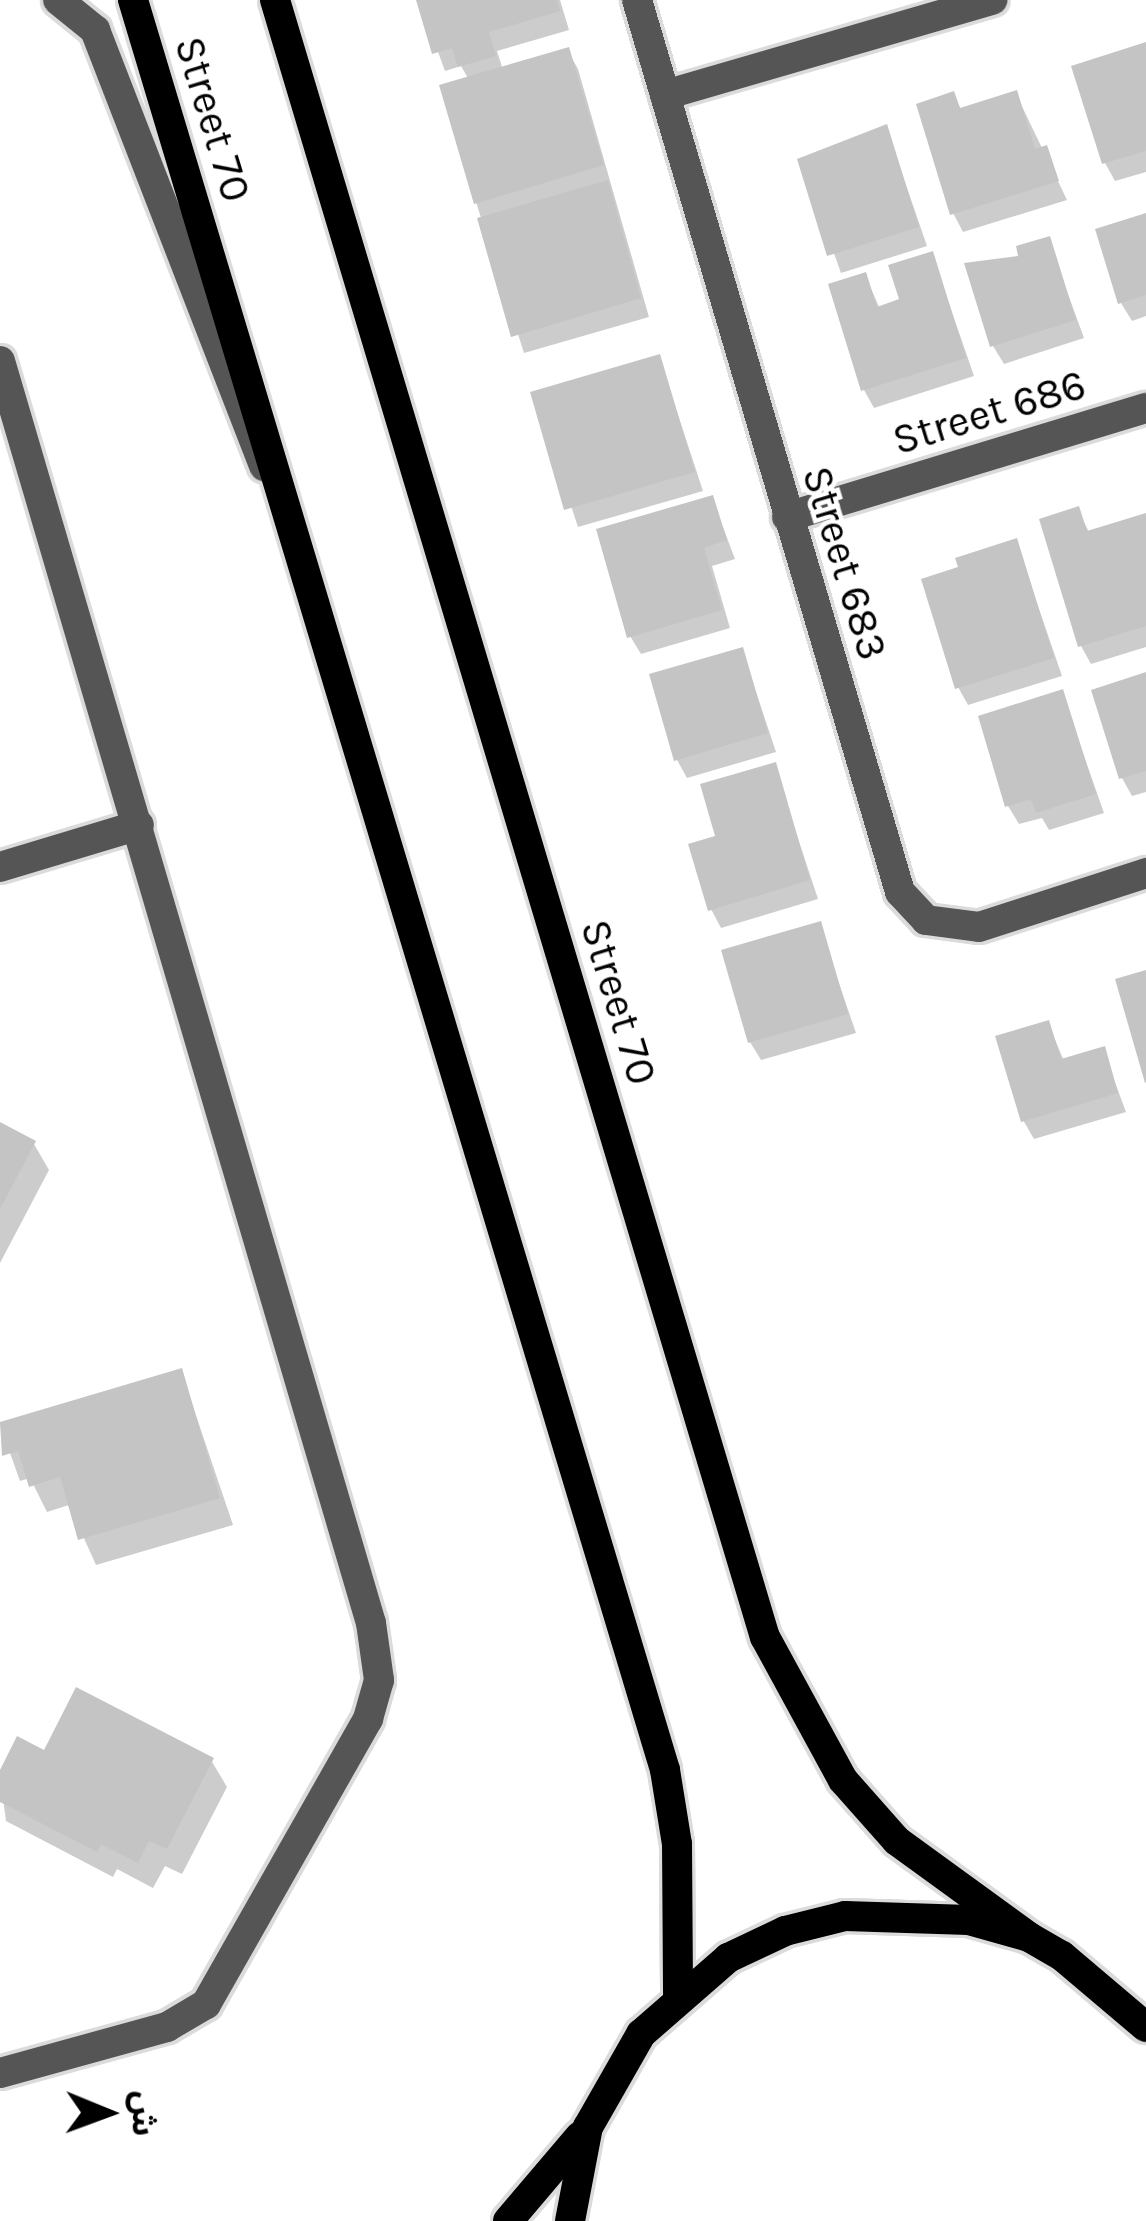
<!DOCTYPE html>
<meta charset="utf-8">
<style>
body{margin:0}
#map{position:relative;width:1146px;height:2221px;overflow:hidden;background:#fff;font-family:Karla,"Noto Sans Arabic",sans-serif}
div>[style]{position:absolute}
.shadow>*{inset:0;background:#0003}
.building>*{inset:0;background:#c4c4c4}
.roads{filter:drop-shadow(3px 0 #dbdbdb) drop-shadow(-3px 0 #dbdbdb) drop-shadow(0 3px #dbdbdb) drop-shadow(0 -3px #dbdbdb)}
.minor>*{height:30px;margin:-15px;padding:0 15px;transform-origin:15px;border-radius:15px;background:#555}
.major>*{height:30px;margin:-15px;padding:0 15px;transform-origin:15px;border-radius:15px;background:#000}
span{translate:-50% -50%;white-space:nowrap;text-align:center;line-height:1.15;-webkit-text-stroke:9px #fff;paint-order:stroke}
.street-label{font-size:42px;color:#000}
.north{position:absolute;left:48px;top:2053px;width:120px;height:120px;-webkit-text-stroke:9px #fff;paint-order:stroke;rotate:91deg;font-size:33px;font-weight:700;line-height:48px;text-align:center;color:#000}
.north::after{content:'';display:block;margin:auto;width:42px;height:54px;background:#000;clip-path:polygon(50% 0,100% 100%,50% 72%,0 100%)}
</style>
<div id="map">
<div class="shadow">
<i style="clip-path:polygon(419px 0,560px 0,569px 30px,497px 51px,503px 70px,568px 51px,578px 69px,649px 317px,524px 353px,476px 202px,469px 80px,461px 66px,445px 71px)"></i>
<i style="clip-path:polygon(1146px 46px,1146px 172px,1115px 181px,1105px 163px)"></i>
<i style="clip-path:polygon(1016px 94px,1067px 200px,963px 232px,953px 213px,953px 95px,962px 111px)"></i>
<i style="clip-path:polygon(886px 127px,927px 246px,841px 273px,801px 161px)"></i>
<i style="clip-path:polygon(1146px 216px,1146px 316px,1132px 321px,1121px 303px)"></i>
<i style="clip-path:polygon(1048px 239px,1084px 338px,1004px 364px,993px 346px)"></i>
<i style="clip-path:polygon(932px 254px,974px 376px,874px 408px,864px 390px,865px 275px,880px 309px,903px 301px)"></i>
<i style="clip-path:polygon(659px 357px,703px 491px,578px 527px,534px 394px)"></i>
<i style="clip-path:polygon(712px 498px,735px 559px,712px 566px,730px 628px,641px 654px,630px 636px)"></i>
<i style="clip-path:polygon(1078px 510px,1090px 534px,1146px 516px,1146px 647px,1091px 664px,1081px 646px)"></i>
<i style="clip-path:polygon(1016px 542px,1062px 676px,968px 705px,958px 687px,962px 569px)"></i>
<i style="clip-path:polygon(742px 650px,776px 752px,687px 778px,677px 760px)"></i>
<i style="clip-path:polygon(1146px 675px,1146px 792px,1132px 796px,1122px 778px)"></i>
<i style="clip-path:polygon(1062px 693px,1104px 813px,1049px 830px,1042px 818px,1019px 824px,1008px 806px)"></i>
<i style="clip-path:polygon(774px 766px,818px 899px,721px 928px,711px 909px,719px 838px)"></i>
<i style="clip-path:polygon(819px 925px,856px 1033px,761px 1060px,750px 1042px)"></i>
<i style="clip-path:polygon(1048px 1023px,1064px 1061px,1103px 1050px,1126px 1112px,1034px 1139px,1023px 1120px)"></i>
<i style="clip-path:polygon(0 1126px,34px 1144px,49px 1170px,0 1263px)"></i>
<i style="clip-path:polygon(181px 1371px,233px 1525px,96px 1565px,69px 1505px,47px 1512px,30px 1478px,20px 1481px,0 1425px)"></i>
<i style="clip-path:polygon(46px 1754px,211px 1760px,227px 1787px,182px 1874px,165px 1866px,153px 1888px,117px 1869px,113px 1877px,6px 1821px,0 1776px)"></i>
</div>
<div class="building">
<i style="clip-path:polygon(416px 0,557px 0,560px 11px,489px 32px,496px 56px,458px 67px,452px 48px,432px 54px)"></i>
<i style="clip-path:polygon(1146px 42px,1146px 151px,1102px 164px,1071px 66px)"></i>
<i style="clip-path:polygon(569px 47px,604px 165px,474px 204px,439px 85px)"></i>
<i style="clip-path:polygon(1017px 90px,1035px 149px,1047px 145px,1059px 181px,950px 215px,916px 104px,954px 91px,960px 108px)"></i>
<i style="clip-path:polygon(887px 124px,919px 227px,827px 256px,797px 159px)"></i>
<i style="clip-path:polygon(608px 180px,641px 298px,511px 337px,477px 218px)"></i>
<i style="clip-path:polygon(1146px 213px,1146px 295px,1118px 304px,1095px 229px)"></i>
<i style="clip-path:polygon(1050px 236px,1076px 320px,990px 347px,964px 263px,1018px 256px,1016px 246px)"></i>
<i style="clip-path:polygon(933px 251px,966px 358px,861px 391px,828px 284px,866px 272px,877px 307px,899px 299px,888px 265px)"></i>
<i style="clip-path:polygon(660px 354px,695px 472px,564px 510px,530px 392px)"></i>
<i style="clip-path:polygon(713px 495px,727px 540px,704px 548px,722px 610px,627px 638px,596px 529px)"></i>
<i style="clip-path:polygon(1079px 506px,1087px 531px,1146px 513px,1146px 626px,1078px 647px,1039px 519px)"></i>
<i style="clip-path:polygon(1017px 538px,1054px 658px,955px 689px,921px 579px,958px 567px,955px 558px)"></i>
<i style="clip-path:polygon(743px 647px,768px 733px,674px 761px,649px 674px)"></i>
<i style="clip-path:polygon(1146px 672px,1146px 771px,1119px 779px,1091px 690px)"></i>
<i style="clip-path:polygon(1063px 689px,1096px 794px,1036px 813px,1031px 799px,1005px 807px,978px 716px)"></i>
<i style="clip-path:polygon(776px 762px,810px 880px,708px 911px,688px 844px,715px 836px,700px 784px)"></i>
<i style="clip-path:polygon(821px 921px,848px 1014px,748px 1043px,721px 950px)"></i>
<i style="clip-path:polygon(1146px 970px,1146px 1082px,1145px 1083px,1115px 979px)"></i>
<i style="clip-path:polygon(1049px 1020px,1061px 1059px,1105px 1046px,1118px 1093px,1021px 1122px,995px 1036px)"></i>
<i style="clip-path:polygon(0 1122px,36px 1141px,0 1209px)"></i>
<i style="clip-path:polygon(182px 1368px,220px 1498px,78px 1540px,60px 1477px,29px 1487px,18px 1451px,2px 1456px,0 1422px)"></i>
<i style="clip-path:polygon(76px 1687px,214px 1758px,167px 1849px,149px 1841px,138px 1863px,101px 1844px,97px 1852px,0 1802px,0 1770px,17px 1736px,44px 1750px)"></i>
</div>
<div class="roads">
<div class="minor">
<i style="left:58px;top:0;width:48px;rotate:39deg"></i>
<i style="left:95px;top:30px;width:468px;rotate:68.8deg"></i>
<i style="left:637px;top:0;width:930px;rotate:73.57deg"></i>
<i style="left:900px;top:892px;width:38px;rotate:47deg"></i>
<i style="left:926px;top:920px;width:53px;rotate:7.5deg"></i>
<i style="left:979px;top:927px;width:176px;rotate:-17.9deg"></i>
<i style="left:665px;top:95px;width:341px;rotate:-16.2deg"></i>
<i style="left:0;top:361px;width:1315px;rotate:73.62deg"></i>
<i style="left:371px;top:1623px;width:58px;rotate:82deg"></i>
<i style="left:379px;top:1680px;width:41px;rotate:105.8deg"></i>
<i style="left:368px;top:1719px;width:328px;rotate:119.6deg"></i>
<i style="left:206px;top:2004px;width:45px;rotate:149.5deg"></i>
<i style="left:167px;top:2027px;width:173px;rotate:164.6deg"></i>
<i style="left:787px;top:517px;width:375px;rotate:-16.9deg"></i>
<i style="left:0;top:867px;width:145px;rotate:-16.8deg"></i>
</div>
<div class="major">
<i style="left:133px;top:0;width:1848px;rotate:73.27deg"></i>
<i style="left:665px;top:1770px;width:75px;rotate:80.8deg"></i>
<i style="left:677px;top:1844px;width:151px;rotate:89.6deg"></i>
<i style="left:275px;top:0;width:1709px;rotate:73.34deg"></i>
<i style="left:765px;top:1637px;width:163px;rotate:61.4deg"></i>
<i style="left:843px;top:1780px;width:81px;rotate:48.5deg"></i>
<i style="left:897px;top:1841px;width:163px;rotate:36deg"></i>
<i style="left:508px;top:2221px;width:111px;rotate:-49.7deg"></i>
<i style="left:570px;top:2221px;width:96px;rotate:-79.2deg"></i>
<i style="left:588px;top:2127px;width:107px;rotate:-60.3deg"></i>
<i style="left:641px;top:2034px;width:116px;rotate:-41.1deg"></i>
<i style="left:728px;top:1958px;width:63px;rotate:-25.3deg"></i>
<i style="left:785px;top:1931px;width:62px;rotate:-14deg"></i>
<i style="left:845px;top:1916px;width:124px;rotate:1.8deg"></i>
<i style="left:969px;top:1920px;width:62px;rotate:15.8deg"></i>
<i style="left:1029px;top:1937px;width:38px;rotate:30deg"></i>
<i style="left:1062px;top:1956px;width:110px;rotate:40.2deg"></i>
</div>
</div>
<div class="street-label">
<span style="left:213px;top:119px;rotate:73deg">Street 70</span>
<span style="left:989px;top:412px;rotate:-17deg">Street 686</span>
<span style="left:845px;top:563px;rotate:73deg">Street 683</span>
<span style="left:619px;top:1002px;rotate:73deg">Street 70</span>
</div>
<div class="north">ش</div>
</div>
